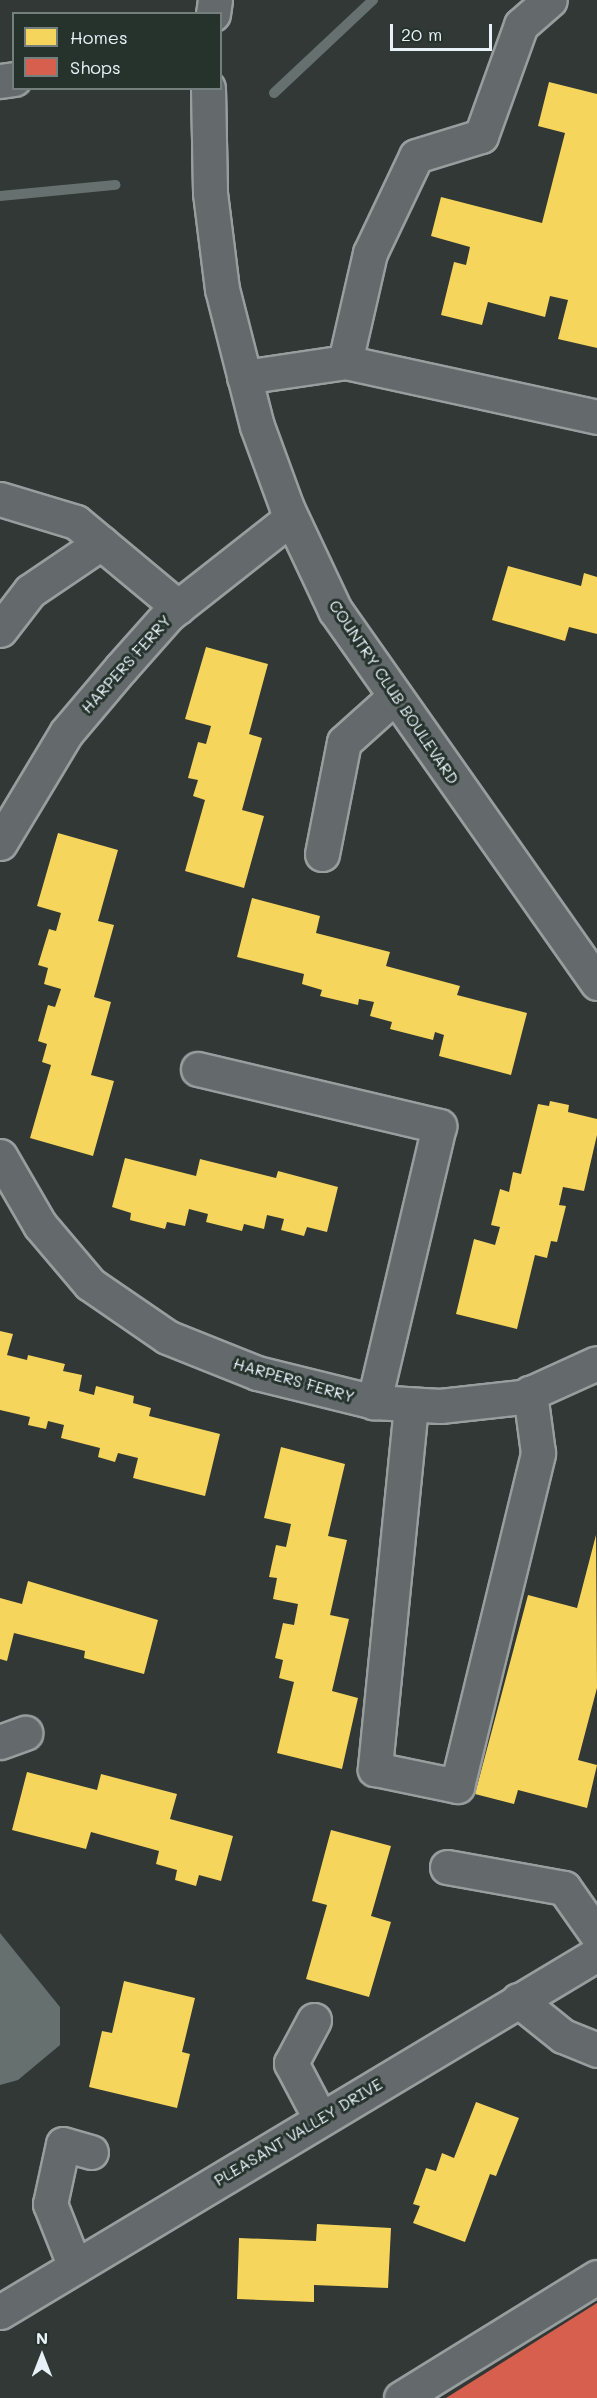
<!DOCTYPE html>
<style>
body{margin:0}
#map{position:relative;width:597px;height:2398px;overflow:hidden;background:#313835;font-family:Mali,sans-serif}
div>[style]{position:absolute}
.water>*{inset:0;background:#66716f}
.homes>*{inset:0;background:#f6d55c}
.shops>*{inset:0;background:#d6604d}
.stream>*{height:10px;margin:-5px;padding:0 5px;transform-origin:5px;border-radius:5px;background:#66716f}
.roads{filter:drop-shadow(2px 0 #989d9e) drop-shadow(-2px 0 #989d9e) drop-shadow(0 2px #989d9e) drop-shadow(0 -2px #989d9e)}
.minor>*{height:33px;margin:-16.5px;padding:0 16.5px;transform-origin:16.5px;border-radius:16.5px;background:#646a6b}
span{translate:-50% -50%;white-space:nowrap;text-align:center;line-height:1.15;-webkit-text-stroke:6px #26332d;paint-order:stroke}
.street-label{font-size:16px;color:#e8f1f8}
.legend{position:absolute;left:12px;top:12px;width:210px;height:78px;box-sizing:border-box;background:#26332d;border:2px solid #747f7e;margin:0;padding:8px 10px;list-style:none;font-size:18px;color:#e8f1f8}
.legend li{display:flex;align-items:center;gap:12px;height:30px}
.legend b{width:30px;border:2px solid #747f7e}
.north{position:absolute;left:12px;top:2326px;width:60px;height:60px;-webkit-text-stroke:4px #26332d;paint-order:stroke;rotate:0deg;font-size:16px;font-weight:700;line-height:24px;text-align:center;color:#e8f1f8}
.north::after{content:'';display:block;margin:auto;width:21px;height:27px;background:#e8f1f8;clip-path:polygon(50% 0,100% 100%,50% 72%,0 100%)}
.scale{position:absolute;left:390px;top:24px;width:102px;height:27px;box-sizing:border-box;border:3px solid #e8f1f8;border-top:0;padding-left:8px;font-size:18px;line-height:21px;white-space:nowrap;color:#e8f1f8;-webkit-text-stroke:4px #26332d;paint-order:stroke}
</style>
<div id="map">
<div class="water">
<i style="clip-path:polygon(0 1933px,60px 2007px,60px 2045px,18px 2080px,0 2085px)"></i>
</div>
<div class="homes">
<i style="clip-path:polygon(549px 82px,597px 94px,597px 348px,558px 339px,568px 300px,550px 296px,545px 317px,488px 302px,482px 325px,441px 315px,454px 262px,466px 265px,470px 247px,431px 236px,441px 197px,542px 223px,565px 133px,538px 126px)"></i>
<i style="clip-path:polygon(508px 566px,581px 586px,584px 573px,597px 577px,597px 634px,569px 627px,565px 641px,492px 620px)"></i>
<i style="clip-path:polygon(206px 647px,268px 664px,249px 734px,262px 738px,242px 810px,264px 816px,244px 888px,185px 871px,205px 800px,193px 796px,198px 780px,188px 778px,198px 742px,206px 744px,211px 726px,185px 719px)"></i>
<i style="clip-path:polygon(58px 833px,118px 850px,98px 921px,114px 925px,94px 997px,111px 1002px,91px 1075px,114px 1081px,93px 1156px,30px 1138px,51px 1065px,42px 1062px,47px 1044px,38px 1041px,48px 1005px,55px 1007px,61px 989px,44px 984px,48px 968px,38px 965px,49px 929px,56px 931px,61px 913px,37px 906px)"></i>
<i style="clip-path:polygon(252px 898px,320px 916px,316px 933px,390px 952px,386px 966px,460px 986px,457px 995px,527px 1013px,511px 1075px,439px 1056px,444px 1035px,435px 1032px,433px 1040px,390px 1029px,392px 1022px,370px 1016px,374px 1002px,359px 999px,358px 1005px,320px 996px,322px 990px,302px 984px,304px 974px,237px 957px)"></i>
<i style="clip-path:polygon(550px 1101px,569px 1105px,568px 1112px,597px 1119px,597px 1135px,584px 1191px,563px 1187px,559px 1205px,566px 1206px,557px 1242px,551px 1241px,547px 1258px,535px 1255px,517px 1329px,456px 1314px,474px 1239px,495px 1245px,500px 1227px,491px 1225px,500px 1189px,509px 1192px,513px 1172px,521px 1174px,538px 1104px,549px 1106px)"></i>
<i style="clip-path:polygon(125px 1158px,196px 1176px,200px 1159px,276px 1178px,278px 1171px,338px 1187px,327px 1232px,307px 1227px,304px 1236px,281px 1230px,284px 1219px,267px 1215px,264px 1229px,244px 1224px,242px 1231px,206px 1222px,208px 1214px,189px 1209px,185px 1226px,167px 1222px,165px 1229px,130px 1220px,131px 1213px,112px 1207px)"></i>
<i style="clip-path:polygon(0 1331px,13px 1334px,7px 1355px,27px 1360px,28px 1355px,65px 1364px,63px 1371px,82px 1375px,79px 1391px,94px 1395px,96px 1386px,134px 1396px,133px 1403px,151px 1408px,149px 1416px,220px 1434px,205px 1496px,133px 1478px,138px 1458px,118px 1453px,115px 1462px,98px 1457px,100px 1448px,61px 1438px,64px 1425px,48px 1421px,46px 1429px,28px 1425px,30px 1417px,0 1410px)"></i>
<i style="clip-path:polygon(281px 1447px,345px 1464px,328px 1536px,347px 1540px,330px 1615px,349px 1619px,332px 1691px,358px 1698px,342px 1769px,277px 1753px,294px 1682px,279px 1678px,283px 1660px,275px 1658px,283px 1623px,294px 1625px,298px 1604px,273px 1599px,277px 1578px,269px 1577px,276px 1545px,286px 1547px,291px 1524px,264px 1518px)"></i>
<i style="clip-path:polygon(596px 1535px,597px 1688px,578px 1760px,597px 1765px,587px 1808px,518px 1790px,514px 1804px,475px 1794px,528px 1595px,577px 1608px)"></i>
<i style="clip-path:polygon(28px 1581px,158px 1620px,144px 1674px,84px 1658px,85px 1651px,14px 1633px,7px 1661px,0 1659px,0 1598px,22px 1604px)"></i>
<i style="clip-path:polygon(27px 1772px,97px 1790px,101px 1774px,177px 1794px,170px 1819px,233px 1836px,221px 1881px,199px 1875px,196px 1886px,175px 1880px,177px 1870px,156px 1864px,159px 1851px,91px 1832px,86px 1849px,12px 1830px)"></i>
<i style="clip-path:polygon(331px 1830px,391px 1846px,371px 1916px,391px 1922px,369px 1997px,306px 1979px,327px 1905px,312px 1901px)"></i>
<i style="clip-path:polygon(124px 1981px,195px 1998px,182px 2052px,190px 2054px,177px 2108px,89px 2087px,102px 2031px,112px 2033px)"></i>
<i style="clip-path:polygon(476px 2102px,519px 2118px,496px 2176px,490px 2174px,465px 2242px,413px 2223px,420px 2206px,413px 2204px,426px 2168px,436px 2171px,442px 2153px,454px 2158px)"></i>
<i style="clip-path:polygon(317px 2224px,391px 2228px,388px 2288px,314px 2285px,314px 2302px,237px 2299px,239px 2238px,316px 2241px)"></i>
</div>
<div class="shops">
<i style="clip-path:polygon(597px 2303px,597px 2398px,446px 2398px)"></i>
</div>
<div class="stream">
<i style="left:274px;top:93px;width:136px;rotate:-43.2deg"></i>
<i style="left:0;top:196px;width:116px;rotate:-5.5deg"></i>
</div>
<div class="roads">
<div class="minor">
<i style="left:213px;top:14px;width:14px;rotate:-82deg"></i>
<i style="left:0;top:81px;width:14px;rotate:-8deg"></i>
<i style="left:208px;top:88px;width:105px;rotate:88.9deg"></i>
<i style="left:210px;top:193px;width:97px;rotate:82.9deg"></i>
<i style="left:222px;top:289px;width:141px;rotate:75.7deg"></i>
<i style="left:257px;top:426px;width:87px;rotate:69.9deg"></i>
<i style="left:287px;top:508px;width:113px;rotate:64.8deg"></i>
<i style="left:335px;top:610px;width:456px;rotate:54.9deg"></i>
<i style="left:345px;top:362px;width:112px;rotate:-77.1deg"></i>
<i style="left:370px;top:253px;width:107px;rotate:-64.6deg"></i>
<i style="left:416px;top:156px;width:68px;rotate:-17.1deg"></i>
<i style="left:481px;top:136px;width:118px;rotate:-70.2deg"></i>
<i style="left:521px;top:25px;width:38px;rotate:-41deg"></i>
<i style="left:244px;top:377px;width:102px;rotate:-8.4deg"></i>
<i style="left:345px;top:362px;width:258px;rotate:12.3deg"></i>
<i style="left:0;top:499px;width:79px;rotate:16.8deg"></i>
<i style="left:76px;top:522px;width:133px;rotate:39.8deg"></i>
<i style="left:0;top:630px;width:49px;rotate:-52.4deg"></i>
<i style="left:30px;top:591px;width:86px;rotate:-34.1deg"></i>
<i style="left:0;top:843px;width:128px;rotate:-59deg"></i>
<i style="left:66px;top:733px;width:85px;rotate:-49.8deg"></i>
<i style="left:121px;top:668px;width:72px;rotate:-48.4deg"></i>
<i style="left:169px;top:614px;width:155px;rotate:-38.2deg"></i>
<i style="left:322px;top:854px;width:114px;rotate:-78.9deg"></i>
<i style="left:344px;top:742px;width:67px;rotate:-42deg"></i>
<i style="left:198px;top:1069px;width:248px;rotate:13.3deg"></i>
<i style="left:439px;top:1126px;width:284px;rotate:103.3deg"></i>
<i style="left:0;top:1156px;width:80px;rotate:59.9deg"></i>
<i style="left:40px;top:1225px;width:77px;rotate:49.7deg"></i>
<i style="left:90px;top:1284px;width:93px;rotate:34.5deg"></i>
<i style="left:167px;top:1337px;width:97px;rotate:21.8deg"></i>
<i style="left:257px;top:1373px;width:121px;rotate:13.9deg"></i>
<i style="left:374px;top:1402px;width:66px;rotate:3.5deg"></i>
<i style="left:440px;top:1406px;width:82px;rotate:-6.3deg"></i>
<i style="left:522px;top:1397px;width:82px;rotate:-24.4deg"></i>
<i style="left:411px;top:1406px;width:365px;rotate:95.7deg"></i>
<i style="left:375px;top:1769px;width:84px;rotate:11.7deg"></i>
<i style="left:457px;top:1786px;width:343px;rotate:-76.3deg"></i>
<i style="left:538px;top:1453px;width:61px;rotate:-97.6deg"></i>
<i style="left:0;top:1742px;width:27px;rotate:-20deg"></i>
<i style="left:447px;top:1867px;width:119px;rotate:10.2deg"></i>
<i style="left:564px;top:1888px;width:57px;rotate:54.9deg"></i>
<i style="left:518px;top:2000px;width:58px;rotate:38.7deg"></i>
<i style="left:563px;top:2036px;width:37px;rotate:22deg"></i>
<i style="left:314px;top:2020px;width:49px;rotate:118.1deg"></i>
<i style="left:291px;top:2063px;width:62px;rotate:62.2deg"></i>
<i style="left:75px;top:2267px;width:68px;rotate:-111.6deg"></i>
<i style="left:50px;top:2204px;width:61px;rotate:-77.8deg"></i>
<i style="left:63px;top:2144px;width:29px;rotate:16deg"></i>
<i style="left:0;top:2312px;width:696px;rotate:-30.95deg"></i>
<i style="left:401px;top:2398px;width:230px;rotate:-31.7deg"></i>
</div>
</div>
<div class="street-label">
<span style="left:126px;top:664px;rotate:-48deg">HARPERS FERRY</span>
<span style="left:394px;top:692px;rotate:56deg">COUNTRY CLUB BOULEVARD</span>
<span style="left:294px;top:1380px;rotate:16deg">HARPERS FERRY</span>
<span style="left:298px;top:2132px;rotate:-31deg">PLEASANT VALLEY DRIVE</span>
</div>
<ul class="legend">
<li><b style="height:16px;background:#f6d55c"></b>Homes</li>
<li><b style="height:16px;background:#d6604d"></b>Shops</li>
</ul>
<div class="north">N</div>
<div class="scale">20 m</div>
</div>
